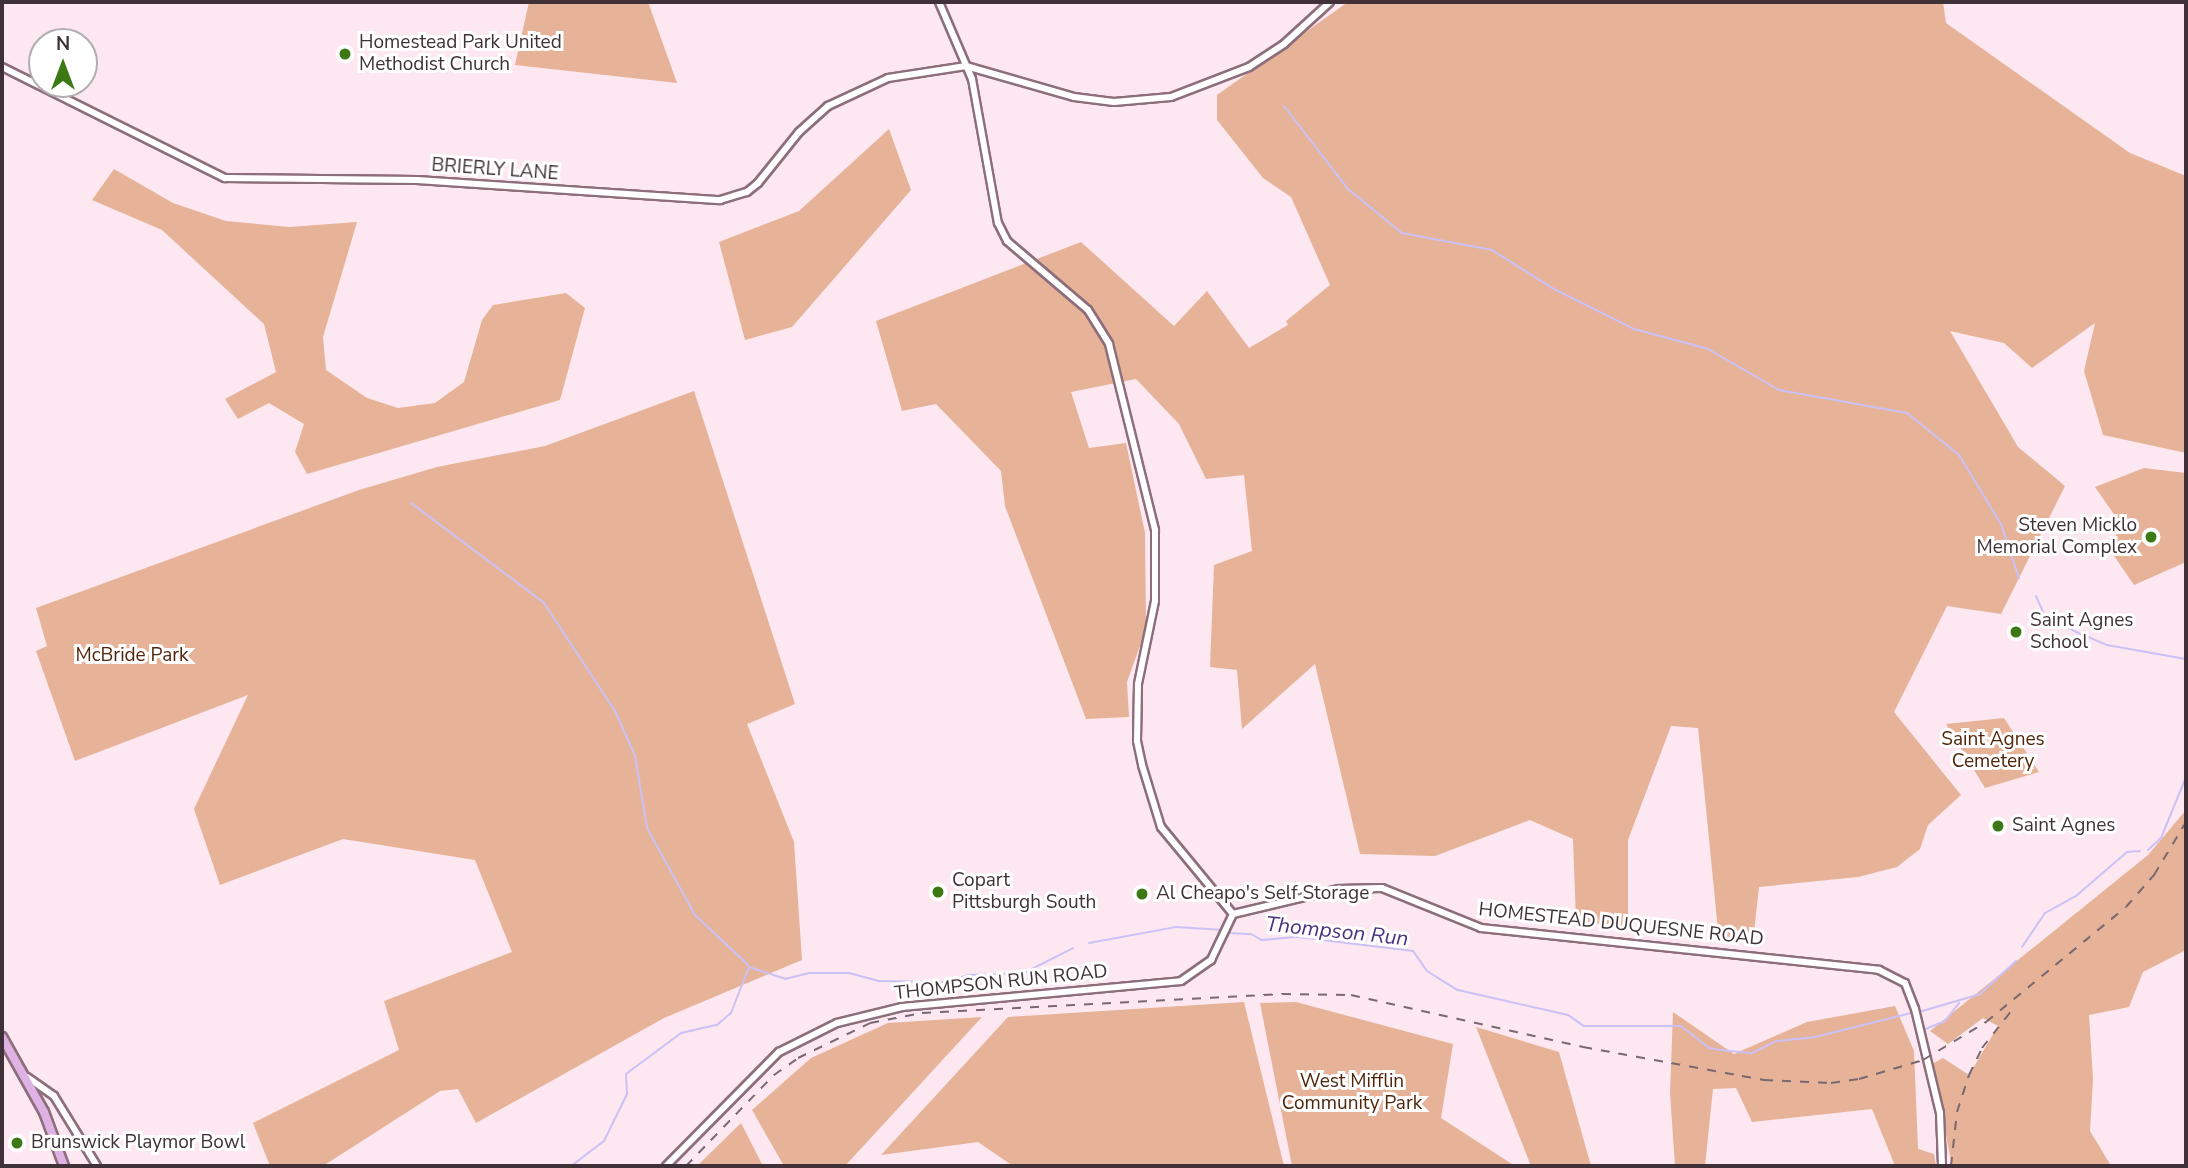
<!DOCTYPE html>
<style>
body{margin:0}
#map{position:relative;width:2188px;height:1168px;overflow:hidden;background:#fde7f0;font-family:"Nunito Sans",sans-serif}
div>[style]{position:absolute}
.green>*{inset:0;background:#e7b398}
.stream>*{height:2px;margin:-1px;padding:0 1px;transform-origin:1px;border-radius:1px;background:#cbc1f7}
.roads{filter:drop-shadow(2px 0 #8d6e7b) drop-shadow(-2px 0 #8d6e7b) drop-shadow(0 2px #8d6e7b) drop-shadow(0 -2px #8d6e7b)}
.minor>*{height:6px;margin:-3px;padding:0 3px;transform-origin:3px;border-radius:3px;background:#fff}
.major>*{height:8px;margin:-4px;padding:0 4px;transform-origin:4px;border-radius:4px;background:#deb2e5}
.rail>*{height:2px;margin-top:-1px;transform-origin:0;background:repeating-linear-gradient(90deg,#78686f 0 9px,transparent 0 18px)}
.dots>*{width:19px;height:19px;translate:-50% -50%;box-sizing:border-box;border:4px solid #fff;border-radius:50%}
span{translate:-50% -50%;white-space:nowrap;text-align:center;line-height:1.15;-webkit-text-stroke:6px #fff;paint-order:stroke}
.poi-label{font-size:19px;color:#3f3137}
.left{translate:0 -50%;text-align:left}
.right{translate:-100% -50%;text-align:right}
.street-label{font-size:19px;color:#3f3137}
.park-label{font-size:19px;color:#50250a}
.water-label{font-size:21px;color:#493380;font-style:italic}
.frame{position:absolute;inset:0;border:4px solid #3f3137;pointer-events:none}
.north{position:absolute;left:28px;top:28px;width:70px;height:70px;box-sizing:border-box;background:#fff;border:2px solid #b2adaf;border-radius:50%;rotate:0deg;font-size:19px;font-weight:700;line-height:28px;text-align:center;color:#3f3137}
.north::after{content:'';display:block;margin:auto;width:24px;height:32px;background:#3c7914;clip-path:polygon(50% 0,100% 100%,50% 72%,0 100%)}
</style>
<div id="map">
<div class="green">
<i style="clip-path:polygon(529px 2px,648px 2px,677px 83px,515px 65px)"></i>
<i style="clip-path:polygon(1348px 2px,1943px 2px,1946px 23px,2130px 153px,2186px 176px,2186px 453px,2103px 435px,2084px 371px,2095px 323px,2032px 368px,2004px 343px,1950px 331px,2018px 447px,2065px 486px,2001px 614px,1947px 606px,1894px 712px,1961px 795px,1928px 825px,1920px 849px,1897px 867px,1858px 877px,1759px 887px,1753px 941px,1719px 940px,1698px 728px,1671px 726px,1628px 840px,1628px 927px,1576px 921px,1573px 839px,1530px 820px,1435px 856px,1360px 854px,1315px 664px,1242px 729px,1237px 670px,1210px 667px,1214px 565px,1252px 551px,1244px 475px,1206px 479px,1179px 424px,1136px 379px,1071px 392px,1089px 448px,1126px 443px,1145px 533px,1146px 629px,1127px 682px,1129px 717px,1086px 719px,1005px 506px,1001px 471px,936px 404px,902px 411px,876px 321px,1081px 242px,1174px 326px,1207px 291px,1249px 348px,1288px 325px,1286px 321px,1330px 285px,1291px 197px,1263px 178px,1217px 120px,1217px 95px)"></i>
<i style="clip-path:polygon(889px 129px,911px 190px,792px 327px,745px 340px,719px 242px,799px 211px)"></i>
<i style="clip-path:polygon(114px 169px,173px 203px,226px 221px,289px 227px,357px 222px,323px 337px,326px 370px,367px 398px,398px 408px,435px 403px,464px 382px,482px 320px,493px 305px,566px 293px,585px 308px,560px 400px,307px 474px,295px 452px,304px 424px,269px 403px,238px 419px,225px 399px,276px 372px,264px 324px,162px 230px,92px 200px)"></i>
<i style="clip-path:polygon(694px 391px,795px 704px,747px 724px,794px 842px,802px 960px,664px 1018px,476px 1123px,458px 1089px,440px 1091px,323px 1166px,270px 1166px,253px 1123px,399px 1050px,384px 1001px,512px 952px,475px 860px,343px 839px,220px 885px,194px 809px,248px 695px,75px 761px,36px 651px,47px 646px,36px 608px,359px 490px,437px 467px,545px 446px)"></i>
<i style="clip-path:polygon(2144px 468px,2186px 473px,2186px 562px,2134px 585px,2108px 547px,2122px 526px,2095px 487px)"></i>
<i style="clip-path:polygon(2004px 718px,2039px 772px,1985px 788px,1946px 724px)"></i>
<i style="clip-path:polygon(2186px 810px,2186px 950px,2143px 972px,2129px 1007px,2089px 1015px,2093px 1079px,2090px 1131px,2110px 1164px,1952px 1166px,1932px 1064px,1943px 1058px,1969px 1075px,1998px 1026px,1983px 1018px,1948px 1044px,1930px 1031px,2148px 855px)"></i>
<i style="clip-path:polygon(1244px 1002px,1284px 1166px,1013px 1166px,978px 1142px,881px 1155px,1008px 1017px)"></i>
<i style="clip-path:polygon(1296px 1002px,1453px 1044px,1441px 1118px,1515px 1166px,1292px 1166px,1260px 1003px)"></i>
<i style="clip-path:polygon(1895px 1006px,1914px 1051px,1918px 1149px,1934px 1154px,1936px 1166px,1895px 1166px,1872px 1109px,1752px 1122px,1736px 1088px,1713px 1089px,1705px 1166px,1675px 1166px,1670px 1093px,1673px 1012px,1734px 1054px,1807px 1022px)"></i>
<i style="clip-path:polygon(982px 1017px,845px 1166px,784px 1166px,752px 1110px,811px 1058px,888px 1023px)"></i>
<i style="clip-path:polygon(1476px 1027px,1559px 1052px,1591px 1166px,1531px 1166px)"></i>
<i style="clip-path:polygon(741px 1123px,763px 1166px,697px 1166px)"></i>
</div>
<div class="stream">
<i style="left:1284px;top:106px;width:105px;rotate:52.4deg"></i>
<i style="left:1348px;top:189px;width:70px;rotate:39.2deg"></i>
<i style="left:1402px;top:233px;width:92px;rotate:10.7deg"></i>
<i style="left:1492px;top:250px;width:71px;rotate:32.3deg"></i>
<i style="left:1552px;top:288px;width:92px;rotate:26.6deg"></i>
<i style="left:1634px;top:329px;width:77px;rotate:15.1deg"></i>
<i style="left:1708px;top:349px;width:82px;rotate:30deg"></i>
<i style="left:1779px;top:390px;width:130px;rotate:10.2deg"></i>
<i style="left:1907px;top:413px;width:67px;rotate:38.9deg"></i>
<i style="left:1959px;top:455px;width:81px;rotate:58.7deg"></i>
<i style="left:2001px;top:524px;width:57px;rotate:71.6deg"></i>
<i style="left:411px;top:503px;width:166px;rotate:36.9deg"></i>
<i style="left:544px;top:603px;width:129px;rotate:56.7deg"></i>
<i style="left:615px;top:711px;width:49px;rotate:66deg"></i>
<i style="left:635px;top:756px;width:73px;rotate:80.5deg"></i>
<i style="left:647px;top:828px;width:99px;rotate:61.1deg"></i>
<i style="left:695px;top:915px;width:73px;rotate:43.3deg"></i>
<i style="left:2036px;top:596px;width:22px;rotate:66deg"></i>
<i style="left:2045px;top:616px;width:33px;rotate:27deg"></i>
<i style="left:2074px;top:631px;width:36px;rotate:23deg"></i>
<i style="left:2107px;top:645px;width:80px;rotate:10deg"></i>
<i style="left:2148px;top:850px;width:18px;rotate:-43deg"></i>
<i style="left:2161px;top:838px;width:66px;rotate:-67.7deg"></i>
<i style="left:1229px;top:933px;width:22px;rotate:3deg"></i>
<i style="left:1251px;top:934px;width:13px;rotate:29deg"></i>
<i style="left:1262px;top:940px;width:36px;rotate:-5deg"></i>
<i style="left:1298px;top:937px;width:116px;rotate:6.9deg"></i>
<i style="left:1413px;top:951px;width:24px;rotate:55deg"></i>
<i style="left:1427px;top:971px;width:36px;rotate:32deg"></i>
<i style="left:1458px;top:990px;width:113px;rotate:12.8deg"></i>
<i style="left:1568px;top:1015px;width:19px;rotate:35deg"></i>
<i style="left:1584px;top:1026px;width:97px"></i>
<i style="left:1681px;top:1026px;width:36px;rotate:38deg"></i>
<i style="left:1709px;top:1048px;width:12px;rotate:9deg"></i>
<i style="left:1721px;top:1050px;width:31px;rotate:6deg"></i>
<i style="left:1752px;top:1053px;width:28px;rotate:-26deg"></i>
<i style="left:1777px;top:1041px;width:38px;rotate:-6deg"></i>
<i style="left:1815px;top:1037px;width:99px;rotate:-14deg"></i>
<i style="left:1089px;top:943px;width:88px;rotate:-10.4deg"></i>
<i style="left:1176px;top:927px;width:47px;rotate:3.7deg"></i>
<i style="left:2022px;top:947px;width:41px;rotate:-55.9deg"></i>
<i style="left:2045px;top:913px;width:35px;rotate:-29deg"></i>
<i style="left:2076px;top:896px;width:67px;rotate:-40.8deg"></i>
<i style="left:2127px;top:852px;width:13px;rotate:-4deg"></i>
<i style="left:1919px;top:1012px;width:64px;rotate:-16.4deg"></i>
<i style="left:1980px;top:994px;width:49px;rotate:-42.5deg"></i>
<i style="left:1923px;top:1030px;width:24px;rotate:-22deg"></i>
<i style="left:1945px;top:1021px;width:23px;rotate:-52deg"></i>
<i style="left:571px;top:1166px;width:41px;rotate:-37.1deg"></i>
<i style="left:604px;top:1141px;width:52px;rotate:-63.9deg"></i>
<i style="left:627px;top:1094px;width:20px;rotate:-93deg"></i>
<i style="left:626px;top:1074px;width:69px;rotate:-36.7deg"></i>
<i style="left:681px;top:1033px;width:37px;rotate:-13deg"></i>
<i style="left:717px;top:1025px;width:18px;rotate:-41deg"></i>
<i style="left:731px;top:1013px;width:49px;rotate:-68.6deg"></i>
<i style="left:749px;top:967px;width:38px;rotate:18deg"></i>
<i style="left:785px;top:979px;width:25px;rotate:-14deg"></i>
<i style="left:809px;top:973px;width:40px"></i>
<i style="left:849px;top:973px;width:30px;rotate:15deg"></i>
<i style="left:878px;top:981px;width:69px;rotate:0.8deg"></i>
<i style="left:947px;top:982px;width:22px;rotate:-18deg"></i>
<i style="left:968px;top:975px;width:56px;rotate:-2deg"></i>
<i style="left:1024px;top:973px;width:55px;rotate:-27deg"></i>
</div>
<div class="roads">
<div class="minor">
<i style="left:939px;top:2px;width:84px;rotate:66.8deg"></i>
<i style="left:972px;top:79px;width:146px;rotate:79.8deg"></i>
<i style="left:998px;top:223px;width:20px;rotate:63deg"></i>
<i style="left:1007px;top:241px;width:106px;rotate:40.4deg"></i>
<i style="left:1088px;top:310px;width:40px;rotate:58deg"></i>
<i style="left:1109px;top:344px;width:192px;rotate:76.1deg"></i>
<i style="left:1155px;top:530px;width:71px;rotate:90deg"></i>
<i style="left:1155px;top:601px;width:85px;rotate:101.6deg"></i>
<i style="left:1138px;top:684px;width:57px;rotate:91deg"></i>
<i style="left:1137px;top:741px;width:25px;rotate:78deg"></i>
<i style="left:1142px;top:765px;width:65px;rotate:73deg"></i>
<i style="left:1161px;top:827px;width:113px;rotate:50.4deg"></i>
<i style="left:2px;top:67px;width:249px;rotate:26.5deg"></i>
<i style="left:225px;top:178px;width:192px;rotate:0.6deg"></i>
<i style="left:417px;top:180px;width:304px;rotate:3.8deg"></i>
<i style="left:720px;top:200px;width:28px;rotate:-17deg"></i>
<i style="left:747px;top:192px;width:14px;rotate:-39deg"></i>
<i style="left:758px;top:183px;width:65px;rotate:-51.2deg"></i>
<i style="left:799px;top:132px;width:39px;rotate:-42deg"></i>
<i style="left:828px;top:106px;width:66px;rotate:-25deg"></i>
<i style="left:888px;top:78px;width:79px;rotate:-8.7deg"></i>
<i style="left:966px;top:66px;width:112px;rotate:16deg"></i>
<i style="left:1074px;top:97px;width:40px;rotate:7.1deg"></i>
<i style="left:1114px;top:102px;width:57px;rotate:-5deg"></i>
<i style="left:1171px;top:97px;width:84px;rotate:-21deg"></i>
<i style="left:1249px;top:67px;width:42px;rotate:-33.3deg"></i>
<i style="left:1284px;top:44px;width:62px;rotate:-42.4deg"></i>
<i style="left:1233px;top:914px;width:109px;rotate:-13.3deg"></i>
<i style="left:1339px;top:889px;width:43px;rotate:-1.3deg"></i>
<i style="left:1382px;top:888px;width:107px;rotate:22deg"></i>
<i style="left:1481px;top:928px;width:400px;rotate:6deg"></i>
<i style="left:1879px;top:970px;width:29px;rotate:27deg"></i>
<i style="left:1905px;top:983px;width:28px;rotate:69deg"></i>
<i style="left:1915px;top:1009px;width:107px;rotate:76.5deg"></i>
<i style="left:1940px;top:1113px;width:53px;rotate:87.8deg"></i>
<i style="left:27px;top:1077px;width:33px;rotate:35deg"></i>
<i style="left:54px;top:1096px;width:82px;rotate:58.4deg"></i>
<i style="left:666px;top:1166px;width:161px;rotate:-45.3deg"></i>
<i style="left:779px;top:1052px;width:65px;rotate:-26.6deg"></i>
<i style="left:837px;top:1023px;width:67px;rotate:-13.8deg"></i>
<i style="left:902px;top:1007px;width:280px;rotate:-5.3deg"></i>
<i style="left:1181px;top:981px;width:37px;rotate:-35deg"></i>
<i style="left:1211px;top:960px;width:51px;rotate:-64.4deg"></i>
</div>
<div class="major">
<i style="left:2px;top:1037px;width:86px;rotate:60.8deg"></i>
<i style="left:44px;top:1112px;width:58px;rotate:69.7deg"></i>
</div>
</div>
<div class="rail">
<i style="left:686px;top:1166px;width:127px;rotate:-46deg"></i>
<i style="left:774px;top:1075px;width:29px;rotate:-35deg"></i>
<i style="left:798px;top:1058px;width:80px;rotate:-25.9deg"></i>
<i style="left:870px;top:1023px;width:53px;rotate:-10.9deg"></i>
<i style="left:922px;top:1013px;width:361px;rotate:-3deg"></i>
<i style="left:1282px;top:994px;width:69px;rotate:0.8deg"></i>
<i style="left:1351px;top:995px;width:238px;rotate:12.6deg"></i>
<i style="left:1583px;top:1047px;width:184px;rotate:10.3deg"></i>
<i style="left:1764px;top:1080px;width:67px;rotate:2.6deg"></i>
<i style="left:1831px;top:1083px;width:28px;rotate:-8deg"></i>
<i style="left:1859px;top:1079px;width:67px;rotate:-16.5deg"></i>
<i style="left:1923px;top:1060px;width:74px;rotate:-31.1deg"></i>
<i style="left:1986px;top:1022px;width:181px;rotate:-39.4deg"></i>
<i style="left:2126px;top:907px;width:43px;rotate:-48.8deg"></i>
<i style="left:2154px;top:875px;width:62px;rotate:-58.9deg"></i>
<i style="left:1951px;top:1166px;width:54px;rotate:-83.7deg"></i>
<i style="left:1957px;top:1112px;width:39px;rotate:-72deg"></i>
<i style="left:1969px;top:1075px;width:30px;rotate:-64deg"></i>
<i style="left:1982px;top:1048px;width:48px;rotate:-51.7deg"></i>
</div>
<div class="dots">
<i style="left:345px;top:54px;background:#3c7914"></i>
<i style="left:2151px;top:537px;background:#3c7914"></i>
<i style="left:2016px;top:632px;background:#3c7914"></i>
<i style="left:1998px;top:826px;background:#3c7914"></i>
<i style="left:938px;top:892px;background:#3c7914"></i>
<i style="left:1142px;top:894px;background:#3c7914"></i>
<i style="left:17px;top:1143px;background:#3c7914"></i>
</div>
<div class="poi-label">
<span class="left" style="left:359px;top:54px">Homestead Park United<br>Methodist Church</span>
<span class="right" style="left:2137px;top:537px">Steven Micklo<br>Memorial Complex</span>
<span class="left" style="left:2030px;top:632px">Saint Agnes<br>School</span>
<span class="left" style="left:2012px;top:826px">Saint Agnes</span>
<span class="left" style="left:952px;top:892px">Copart<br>Pittsburgh South</span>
<span class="left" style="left:1156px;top:894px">Al Cheapo's Self Storage</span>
<span class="left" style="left:31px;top:1143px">Brunswick Playmor Bowl</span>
</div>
<div class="street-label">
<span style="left:495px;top:170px;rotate:4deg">BRIERLY LANE</span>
<span style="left:1621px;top:925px;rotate:6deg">HOMESTEAD DUQUESNE ROAD</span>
<span style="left:1001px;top:983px;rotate:-6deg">THOMPSON RUN ROAD</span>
</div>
<div class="park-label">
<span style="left:132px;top:656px">McBride Park</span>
<span style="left:1993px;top:751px">Saint Agnes<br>Cemetery</span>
<span style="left:1352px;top:1093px">West Mifflin<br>Community Park</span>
</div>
<div class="water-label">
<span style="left:1337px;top:931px;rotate:6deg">Thompson Run</span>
</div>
<div class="frame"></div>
<div class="north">N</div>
</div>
